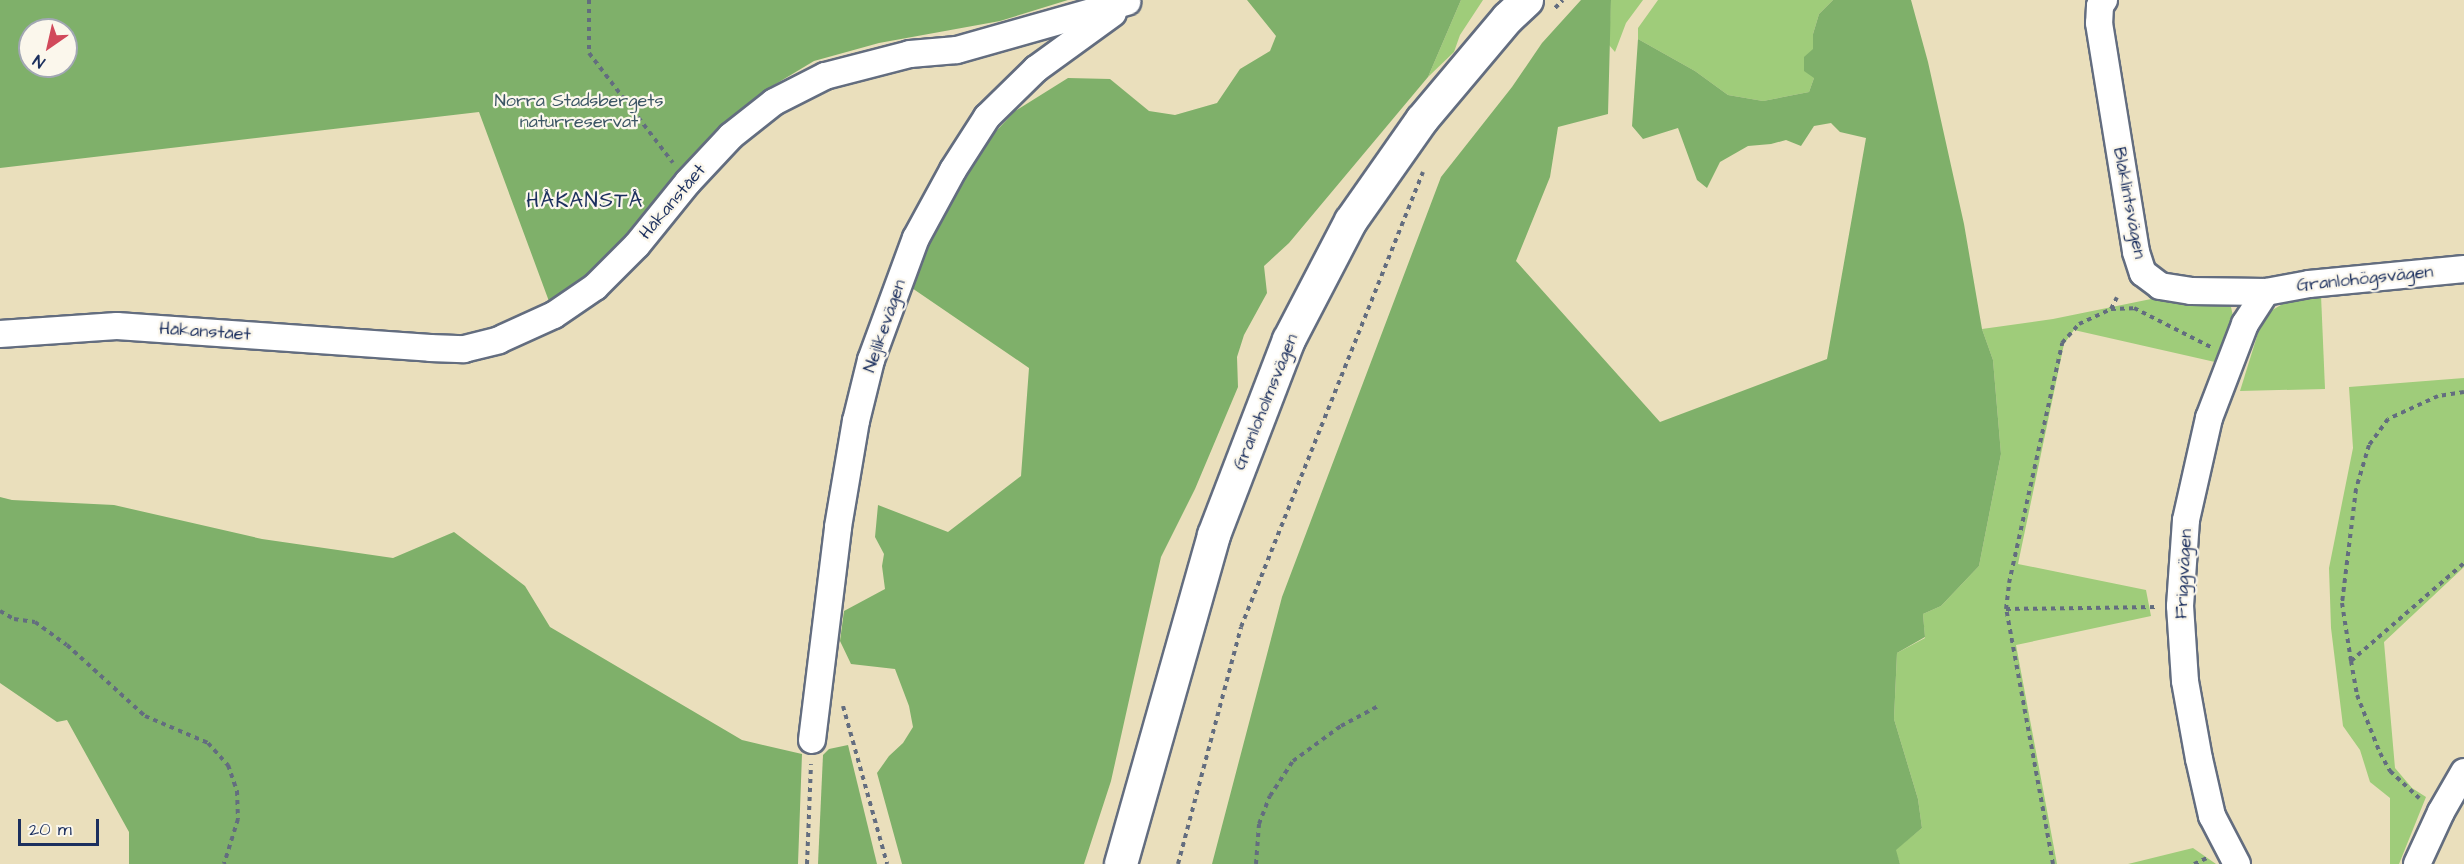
<!DOCTYPE html>
<meta charset="utf-8">
<style>
body{margin:0}
#map{position:relative;width:2464px;height:864px;overflow:hidden;background:#eadfbc;font-family:"Architects Daughter",sans-serif}
div>[style]{position:absolute}
.green>*{inset:0;background:#9fcc7a}
.forest>*{inset:0;background:#7fb06a}
.path>*{height:4px;margin-top:-2px;transform-origin:0;background:repeating-linear-gradient(90deg,#636d7f 0 4.5px,transparent 0 9px)}
.roads{filter:drop-shadow(2px 0 #636d7f) drop-shadow(-2px 0 #636d7f) drop-shadow(0 2px #636d7f) drop-shadow(0 -2px #636d7f)}
.minor>*{height:26px;margin:-13px;padding:0 13px;transform-origin:13px;border-radius:13px;background:#fff}
.tertiary>*{height:32px;margin:-16px;padding:0 16px;transform-origin:16px;border-radius:16px;background:#fff}
span{translate:-50% -50%;white-space:nowrap;text-align:center;line-height:1.15;-webkit-text-stroke:4.5px #fbf7ec;paint-order:stroke}
.park-label{font-size:18px;color:#3c5665}
.street-label{font-size:18px;color:#1b2f5e}
.quarter-label{font-size:21px;color:#1b2f5e;letter-spacing:1.5px}
.north{position:absolute;left:18px;top:18px;width:60px;height:60px;box-sizing:border-box;background:#fbf7ec;border:2px solid #a1a7b3;border-radius:50%;rotate:214deg;font-size:16px;font-weight:700;line-height:24px;text-align:center;color:#1b2f5e}
.north::after{content:'';display:block;margin:auto;width:21px;height:27px;background:#d1495b;clip-path:polygon(50% 0,100% 100%,50% 72%,0 100%)}
.scale{position:absolute;left:18px;top:819px;width:81px;height:27px;box-sizing:border-box;border:3px solid #1b2f5e;border-top:0;padding-left:8px;font-size:18px;line-height:21px;white-space:nowrap;color:#1b2f5e;-webkit-text-stroke:4px #fbf7ec;paint-order:stroke}
</style>
<div id="map">
<div class="green">
<i style="clip-path:polygon(1461px 0,1483px 0,1460px 35px,1454px 52px,1428px 77px)"></i>
<i style="clip-path:polygon(1611px 0,1643px 0,1626px 23px,1615px 52px,1609px 45px)"></i>
<i style="clip-path:polygon(1658px 0,1833px 0,1819px 14px,1813px 34px,1814px 78px,1809px 92px,1763px 101px,1728px 95px,1695px 71px,1638px 39px,1638px 28px)"></i>
<i style="clip-path:polygon(2321px 295px,2325px 389px,2240px 391px,2258px 333px,2269px 312px,2286px 302px)"></i>
<i style="clip-path:polygon(2156px 298px,2218px 298px,2231px 307px,2233px 316px,2215px 362px,2074px 330px,2064px 344px,2018px 564px,2146px 590px,2151px 616px,2016px 645px,2057px 864px,1900px 864px,1895px 850px,1922px 828px,1918px 799px,1894px 719px,1897px 653px,1925px 638px,1923px 614px,1941px 606px,1979px 566px,2001px 454px,1993px 360px,1982px 329px,2053px 319px)"></i>
<i style="clip-path:polygon(2464px 378px,2464px 567px,2384px 642px,2395px 768px,2412px 788px,2426px 797px,2399px 864px,2390px 864px,2390px 798px,2370px 782px,2360px 750px,2343px 726px,2331px 628px,2329px 568px,2353px 448px,2349px 387px)"></i>
<i style="clip-path:polygon(2193px 848px,2216px 864px,2128px 864px)"></i>
</div>
<div class="forest">
<i style="clip-path:polygon(evenodd,0 0,1068px 0,1000px 21px,879px 43px,814px 61px,764px 91px,721px 128px,625px 239px,590px 275px,550px 304px,479px 112px,0 168px,0 0,30px 30px,66px 30px,66px 66px,30px 66px,30px 30px)"></i>
<i style="clip-path:polygon(1247px 0,1461px 0,1428px 77px,1289px 243px,1264px 266px,1267px 293px,1244px 335px,1237px 357px,1238px 387px,1195px 489px,1161px 557px,1111px 781px,1084px 864px,902px 864px,877px 773px,889px 756px,903px 743px,913px 727px,909px 706px,895px 669px,851px 664px,840px 641px,844px 611px,885px 589px,882px 566px,884px 554px,875px 537px,878px 505px,948px 532px,1021px 476px,1029px 368px,909px 286px,938px 211px,985px 143px,1015px 111px,1068px 78px,1110px 79px,1149px 111px,1175px 115px,1217px 103px,1240px 69px,1270px 51px,1276px 36px)"></i>
<i style="clip-path:polygon(1581px 0,1611px 0,1608px 114px,1558px 127px,1550px 177px,1516px 261px,1660px 422px,1827px 359px,1866px 138px,1840px 132px,1831px 123px,1814px 126px,1801px 146px,1786px 140px,1771px 144px,1748px 146px,1720px 162px,1707px 188px,1697px 180px,1678px 128px,1643px 139px,1632px 126px,1638px 39px,1695px 71px,1728px 95px,1763px 101px,1809px 92px,1814px 78px,1804px 71px,1804px 57px,1813px 49px,1813px 34px,1819px 14px,1833px 0,1911px 0,1928px 62px,1964px 224px,1982px 329px,1993px 360px,2001px 454px,1979px 566px,1941px 606px,1923px 614px,1925px 637px,1897px 653px,1894px 719px,1918px 799px,1922px 828px,1896px 850px,1900px 864px,1212px 864px,1282px 597px,1441px 177px,1512px 87px,1542px 43px)"></i>
<i style="clip-path:polygon(0 497px,12px 500px,114px 505px,262px 539px,393px 558px,454px 532px,525px 586px,550px 627px,742px 740px,802px 754px,798px 864px,129px 864px,129px 832px,67px 720px,57px 722px,0 683px)"></i>
<i style="clip-path:polygon(848px 745px,877px 864px,818px 864px,823px 755px,829px 749px)"></i>
</div>
<div class="path">
<i style="left:589px;top:0;width:53px;rotate:90deg"></i>
<i style="left:589px;top:53px;width:138px;rotate:52.6deg"></i>
<i style="left:1555px;top:8px;width:11px;rotate:-45deg"></i>
<i style="left:2111px;top:309px;width:13px;rotate:-63deg"></i>
<i style="left:2464px;top:392px;width:26px;rotate:171deg"></i>
<i style="left:2438px;top:396px;width:55px;rotate:155.3deg"></i>
<i style="left:2388px;top:419px;width:32px;rotate:126deg"></i>
<i style="left:2369px;top:445px;width:46px;rotate:106.5deg"></i>
<i style="left:2356px;top:489px;width:115px;rotate:97deg"></i>
<i style="left:2342px;top:603px;width:59px;rotate:81.2deg"></i>
<i style="left:2351px;top:661px;width:150px;rotate:-40.9deg"></i>
<i style="left:2006px;top:609px;width:150px;rotate:-0.8deg"></i>
<i style="left:0;top:611px;width:16px;rotate:30deg"></i>
<i style="left:14px;top:619px;width:21px;rotate:8deg"></i>
<i style="left:35px;top:622px;width:39px;rotate:36deg"></i>
<i style="left:67px;top:645px;width:105px;rotate:42.3deg"></i>
<i style="left:145px;top:716px;width:69px;rotate:23.2deg"></i>
<i style="left:208px;top:743px;width:30px;rotate:48deg"></i>
<i style="left:228px;top:765px;width:28px;rotate:71deg"></i>
<i style="left:237px;top:791px;width:28px;rotate:88deg"></i>
<i style="left:238px;top:819px;width:47px;rotate:107.3deg"></i>
<i style="left:2351px;top:661px;width:35px;rotate:80deg"></i>
<i style="left:2357px;top:695px;width:62px;rotate:68.4deg"></i>
<i style="left:2380px;top:753px;width:21px;rotate:61deg"></i>
<i style="left:2390px;top:771px;width:40px;rotate:43deg"></i>
<i style="left:843px;top:706px;width:164px;rotate:74.4deg"></i>
<i style="left:807px;top:864px;width:100px;rotate:-87.7deg"></i>
<i style="left:1178px;top:864px;width:245px;rotate:-75.1deg"></i>
<i style="left:1241px;top:627px;width:490px;rotate:-68.2deg"></i>
<i style="left:1256px;top:864px;width:40px;rotate:-85.7deg"></i>
<i style="left:1259px;top:824px;width:30px;rotate:-69deg"></i>
<i style="left:1270px;top:796px;width:42px;rotate:-56.7deg"></i>
<i style="left:1293px;top:761px;width:59px;rotate:-36.1deg"></i>
<i style="left:1341px;top:726px;width:44px;rotate:-28.3deg"></i>
<i style="left:2053px;top:864px;width:259px;rotate:-100.4deg"></i>
<i style="left:2006px;top:609px;width:26px;rotate:-83deg"></i>
<i style="left:2009px;top:583px;width:246px;rotate:-77.5deg"></i>
<i style="left:2062px;top:343px;width:25px;rotate:-48deg"></i>
<i style="left:2079px;top:324px;width:35px;rotate:-25deg"></i>
<i style="left:2111px;top:309px;width:23px;rotate:-2deg"></i>
<i style="left:2134px;top:308px;width:86px;rotate:26.9deg"></i>
<i style="left:2194px;top:864px;width:14px;rotate:-25deg"></i>
</div>
<div class="roads">
<div class="minor">
<i style="left:2104px;top:0;width:7px;rotate:124deg"></i>
<i style="left:2100px;top:6px;width:17px;rotate:93deg"></i>
<i style="left:2099px;top:23px;width:232px;rotate:80.8deg"></i>
<i style="left:2136px;top:252px;width:22px;rotate:72deg"></i>
<i style="left:2143px;top:273px;width:21px;rotate:37deg"></i>
<i style="left:2160px;top:286px;width:31px;rotate:9deg"></i>
<i style="left:2191px;top:291px;width:75px;rotate:0.8deg"></i>
<i style="left:2266px;top:292px;width:44px;rotate:-10.5deg"></i>
<i style="left:2309px;top:284px;width:156px;rotate:-5.5deg"></i>
<i style="left:0;top:334px;width:117px;rotate:-3.9deg"></i>
<i style="left:117px;top:326px;width:314px;rotate:4deg"></i>
<i style="left:430px;top:348px;width:34px;rotate:2deg"></i>
<i style="left:464px;top:349px;width:36px;rotate:-14deg"></i>
<i style="left:499px;top:340px;width:60px;rotate:-24.4deg"></i>
<i style="left:554px;top:315px;width:50px;rotate:-34.3deg"></i>
<i style="left:595px;top:287px;width:59px;rotate:-45deg"></i>
<i style="left:637px;top:245px;width:81px;rotate:-51deg"></i>
<i style="left:688px;top:182px;width:63px;rotate:-46.9deg"></i>
<i style="left:731px;top:136px;width:55px;rotate:-38.3deg"></i>
<i style="left:774px;top:102px;width:57px;rotate:-27deg"></i>
<i style="left:825px;top:76px;width:88px;rotate:-14.5deg"></i>
<i style="left:910px;top:54px;width:47px;rotate:-4.9deg"></i>
<i style="left:957px;top:50px;width:177px;rotate:-15.8deg"></i>
<i style="left:812px;top:740px;width:215px;rotate:-83deg"></i>
<i style="left:838px;top:527px;width:108px;rotate:-80.4deg"></i>
<i style="left:856px;top:421px;width:63px;rotate:-76.2deg"></i>
<i style="left:871px;top:360px;width:130px;rotate:-69.8deg"></i>
<i style="left:916px;top:238px;width:77px;rotate:-61.4deg"></i>
<i style="left:953px;top:170px;width:63px;rotate:-57.3deg"></i>
<i style="left:987px;top:117px;width:69px;rotate:-44.4deg"></i>
<i style="left:1036px;top:69px;width:95px;rotate:-36deg"></i>
<i style="left:2237px;top:864px;width:54px;rotate:-117.5deg"></i>
<i style="left:2212px;top:816px;width:58px;rotate:-102.8deg"></i>
<i style="left:2199px;top:759px;width:79px;rotate:-100.2deg"></i>
<i style="left:2185px;top:681px;width:75px;rotate:-93.8deg"></i>
<i style="left:2180px;top:606px;width:86px;rotate:-86deg"></i>
<i style="left:2186px;top:520px;width:105px;rotate:-77.3deg"></i>
<i style="left:2209px;top:418px;width:101px;rotate:-69deg"></i>
<i style="left:2245px;top:324px;width:38px;rotate:-57deg"></i>
<i style="left:2417px;top:864px;width:57px;rotate:-65.2deg"></i>
<i style="left:2441px;top:812px;width:46px;rotate:-60.1deg"></i>
</div>
<div class="tertiary">
<i style="left:1121px;top:864px;width:342px;rotate:-74.2deg"></i>
<i style="left:1214px;top:535px;width:209px;rotate:-69deg"></i>
<i style="left:1289px;top:340px;width:134px;rotate:-62.5deg"></i>
<i style="left:1351px;top:221px;width:123px;rotate:-54.9deg"></i>
<i style="left:1422px;top:120px;width:133px;rotate:-49.9deg"></i>
<i style="left:1508px;top:18px;width:26px;rotate:-43deg"></i>
</div>
</div>
<div class="park-label">
<span style="left:579px;top:112px">Norra Stadsbergets<br>naturreservat</span>
</div>
<div class="street-label">
<span style="left:673px;top:202px;rotate:-50deg">Håkanstået</span>
<span style="left:2129px;top:203px;rotate:79deg">Blåklintsvägen</span>
<span style="left:2365px;top:279px;rotate:-6deg">Granlohögsvägen</span>
<span style="left:885px;top:326px;rotate:-71deg">Nejlikevägen</span>
<span style="left:205px;top:332px;rotate:4deg">Håkanstået</span>
<span style="left:1266px;top:402px;rotate:-68deg">Granloholmsvägen</span>
<span style="left:2184px;top:574px;rotate:-87deg">Friggvägen</span>
</div>
<div class="quarter-label">
<span style="left:585px;top:201px">HÅKANSTÅ</span>
</div>
<div class="north">N</div>
<div class="scale">20 m</div>
</div>
